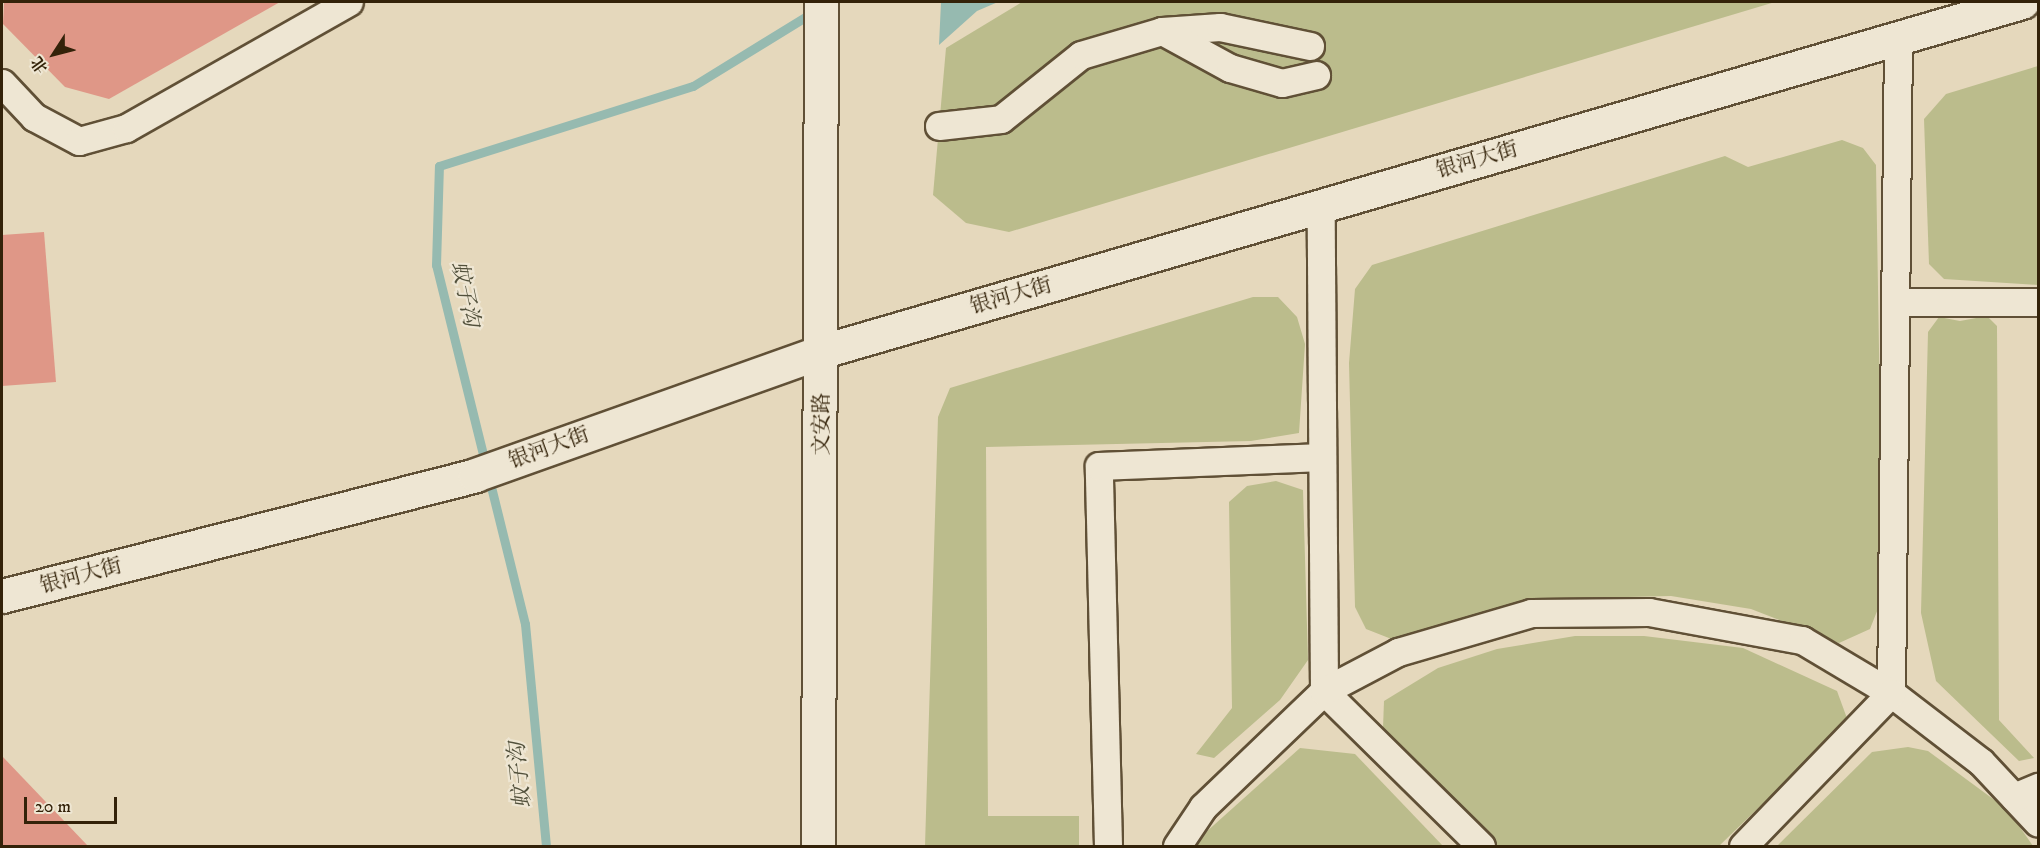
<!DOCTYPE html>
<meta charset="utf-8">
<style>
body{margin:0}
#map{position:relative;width:2040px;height:848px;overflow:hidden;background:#e5d8bc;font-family:"IM FELL DW Pica","Noto Serif SC",serif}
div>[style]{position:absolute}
.green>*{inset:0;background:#bbbc8c}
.water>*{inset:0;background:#96bab0}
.stream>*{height:9px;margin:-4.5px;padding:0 4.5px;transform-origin:4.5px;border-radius:4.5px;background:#96bab0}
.building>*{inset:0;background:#df9787}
.roads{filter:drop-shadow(2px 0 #605036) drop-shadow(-2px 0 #605036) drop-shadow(0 2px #605036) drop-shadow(0 -2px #605036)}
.minor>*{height:27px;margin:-13.5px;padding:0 13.5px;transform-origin:13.5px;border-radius:13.5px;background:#eee6d3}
.secondary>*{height:33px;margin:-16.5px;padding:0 16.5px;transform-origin:16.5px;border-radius:16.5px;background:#eee6d3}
span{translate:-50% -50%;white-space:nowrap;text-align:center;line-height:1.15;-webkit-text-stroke:4.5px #eee6d3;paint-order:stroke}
.street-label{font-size:21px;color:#332209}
.water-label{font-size:22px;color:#51503b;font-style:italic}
.frame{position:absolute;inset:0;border:3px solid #332209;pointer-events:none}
.north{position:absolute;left:24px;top:24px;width:60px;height:60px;-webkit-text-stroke:4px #eee6d3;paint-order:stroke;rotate:234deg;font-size:16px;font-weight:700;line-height:24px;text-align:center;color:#332209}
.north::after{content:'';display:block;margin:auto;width:21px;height:27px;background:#332209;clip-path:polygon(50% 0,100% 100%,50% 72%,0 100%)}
.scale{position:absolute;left:24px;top:797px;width:93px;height:27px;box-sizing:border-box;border:3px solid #332209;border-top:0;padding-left:8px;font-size:18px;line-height:21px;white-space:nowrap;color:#332209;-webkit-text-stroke:4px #eee6d3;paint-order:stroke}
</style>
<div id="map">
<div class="green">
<i style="clip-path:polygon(1022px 2px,1775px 2px,1009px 232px,966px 223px,933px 195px,946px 48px)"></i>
<i style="clip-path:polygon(2038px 66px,2038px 285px,1944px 279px,1929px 264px,1924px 119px,1946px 94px)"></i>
<i style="clip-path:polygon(1842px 140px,1863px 148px,1876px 165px,1883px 596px,1870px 629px,1839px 643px,1751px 609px,1671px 596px,1584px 598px,1479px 613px,1394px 640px,1366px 629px,1355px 607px,1349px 363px,1355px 289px,1372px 265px,1725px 156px,1748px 167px)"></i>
<i style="clip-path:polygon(1253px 297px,1278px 297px,1297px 317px,1305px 344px,1299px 433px,1251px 441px,986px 447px,988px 816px,1079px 816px,1079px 846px,925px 846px,938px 417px,950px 388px)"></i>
<i style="clip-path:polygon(1987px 316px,1997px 326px,1999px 720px,2034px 758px,2019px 761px,1936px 681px,1921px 613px,1928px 332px,1939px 317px,1960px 321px)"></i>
<i style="clip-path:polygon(1276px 481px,1303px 490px,1308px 660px,1280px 700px,1214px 758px,1196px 754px,1232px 708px,1229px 502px,1247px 486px)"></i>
<i style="clip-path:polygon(1575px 636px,1644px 636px,1743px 648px,1837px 691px,1848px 721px,1719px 846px,1496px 846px,1391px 745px,1383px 728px,1384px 701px,1438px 668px,1497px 649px)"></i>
<i style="clip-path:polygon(1908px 747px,1928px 751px,2008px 810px,2033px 846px,1777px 846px,1872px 752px)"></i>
<i style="clip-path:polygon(1300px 748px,1355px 754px,1443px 846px,1197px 846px,1205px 833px)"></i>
</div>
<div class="water">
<i style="clip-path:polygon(941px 2px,998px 2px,977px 11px,939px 45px)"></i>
</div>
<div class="stream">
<i style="left:546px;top:846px;width:223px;rotate:-95.4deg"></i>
<i style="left:525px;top:624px;width:370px;rotate:-103.9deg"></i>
<i style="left:436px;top:265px;width:99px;rotate:-88.3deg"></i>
<i style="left:439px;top:166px;width:266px;rotate:-17.5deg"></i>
<i style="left:693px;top:86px;width:143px;rotate:-31.6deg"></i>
</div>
<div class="building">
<i style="clip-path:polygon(4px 2px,280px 2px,109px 99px,65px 87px,3px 24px)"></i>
<i style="clip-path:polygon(44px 232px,56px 382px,2px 386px,2px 235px)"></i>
<i style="clip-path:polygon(2px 756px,88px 846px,2px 846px)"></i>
</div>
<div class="roads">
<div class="minor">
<i style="left:1162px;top:31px;width:58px;rotate:-3.9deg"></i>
<i style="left:1220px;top:27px;width:92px;rotate:11.9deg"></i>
<i style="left:1898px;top:38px;width:655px;rotate:90.61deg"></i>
<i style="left:1891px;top:693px;width:113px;rotate:37.5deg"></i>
<i style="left:1981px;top:762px;width:83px;rotate:46.9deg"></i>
<i style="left:2px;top:83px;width:47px;rotate:46.7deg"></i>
<i style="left:34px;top:117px;width:51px;rotate:28.1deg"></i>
<i style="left:79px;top:141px;width:49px;rotate:-15.5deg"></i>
<i style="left:126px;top:128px;width:256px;rotate:-29.5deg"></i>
<i style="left:939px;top:126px;width:62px;rotate:-6.4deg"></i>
<i style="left:1001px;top:119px;width:102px;rotate:-38.7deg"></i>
<i style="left:1081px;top:55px;width:84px;rotate:-16.5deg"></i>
<i style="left:1162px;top:31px;width:77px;rotate:28.6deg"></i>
<i style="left:1230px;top:68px;width:54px;rotate:16.1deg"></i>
<i style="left:1282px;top:83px;width:35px;rotate:-13deg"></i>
<i style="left:1895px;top:302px;width:143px"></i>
<i style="left:2014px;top:797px;width:26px;rotate:-23deg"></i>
<i style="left:1108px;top:846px;width:380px;rotate:-91.4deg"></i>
<i style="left:1099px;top:466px;width:223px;rotate:-2.3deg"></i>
<i style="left:1177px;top:846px;width:47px;rotate:-56.3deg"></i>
<i style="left:1203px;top:807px;width:168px;rotate:-43.8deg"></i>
<i style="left:1324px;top:691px;width:485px;rotate:-90.4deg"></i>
<i style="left:1481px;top:846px;width:221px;rotate:-135.4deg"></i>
<i style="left:1324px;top:691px;width:84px;rotate:-27.8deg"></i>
<i style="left:1398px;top:652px;width:139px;rotate:-16.3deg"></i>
<i style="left:1531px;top:613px;width:118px;rotate:-0.5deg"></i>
<i style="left:1649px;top:612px;width:156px;rotate:10.4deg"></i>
<i style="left:1802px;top:640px;width:104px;rotate:30.8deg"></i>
<i style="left:1891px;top:693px;width:213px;rotate:134deg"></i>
</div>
<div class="secondary">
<i style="left:2px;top:596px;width:488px;rotate:-14.3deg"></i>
<i style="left:475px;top:475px;width:369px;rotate:-19.6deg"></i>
<i style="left:823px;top:351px;width:1249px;rotate:-16.23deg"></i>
<i style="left:818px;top:846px;width:844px;rotate:-89.8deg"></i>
</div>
</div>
<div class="street-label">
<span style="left:1477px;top:160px;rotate:-16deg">银河大街</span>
<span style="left:1011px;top:296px;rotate:-16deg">银河大街</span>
<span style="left:822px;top:424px;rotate:-90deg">文安路</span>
<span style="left:549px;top:448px;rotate:-20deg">银河大街</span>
<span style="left:81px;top:576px;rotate:-15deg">银河大街</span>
</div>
<div class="water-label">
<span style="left:465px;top:294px;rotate:78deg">蚊子沟</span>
<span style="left:520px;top:775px;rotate:-96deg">蚊子沟</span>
</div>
<div class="frame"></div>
<div class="north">北</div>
<div class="scale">20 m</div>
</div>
